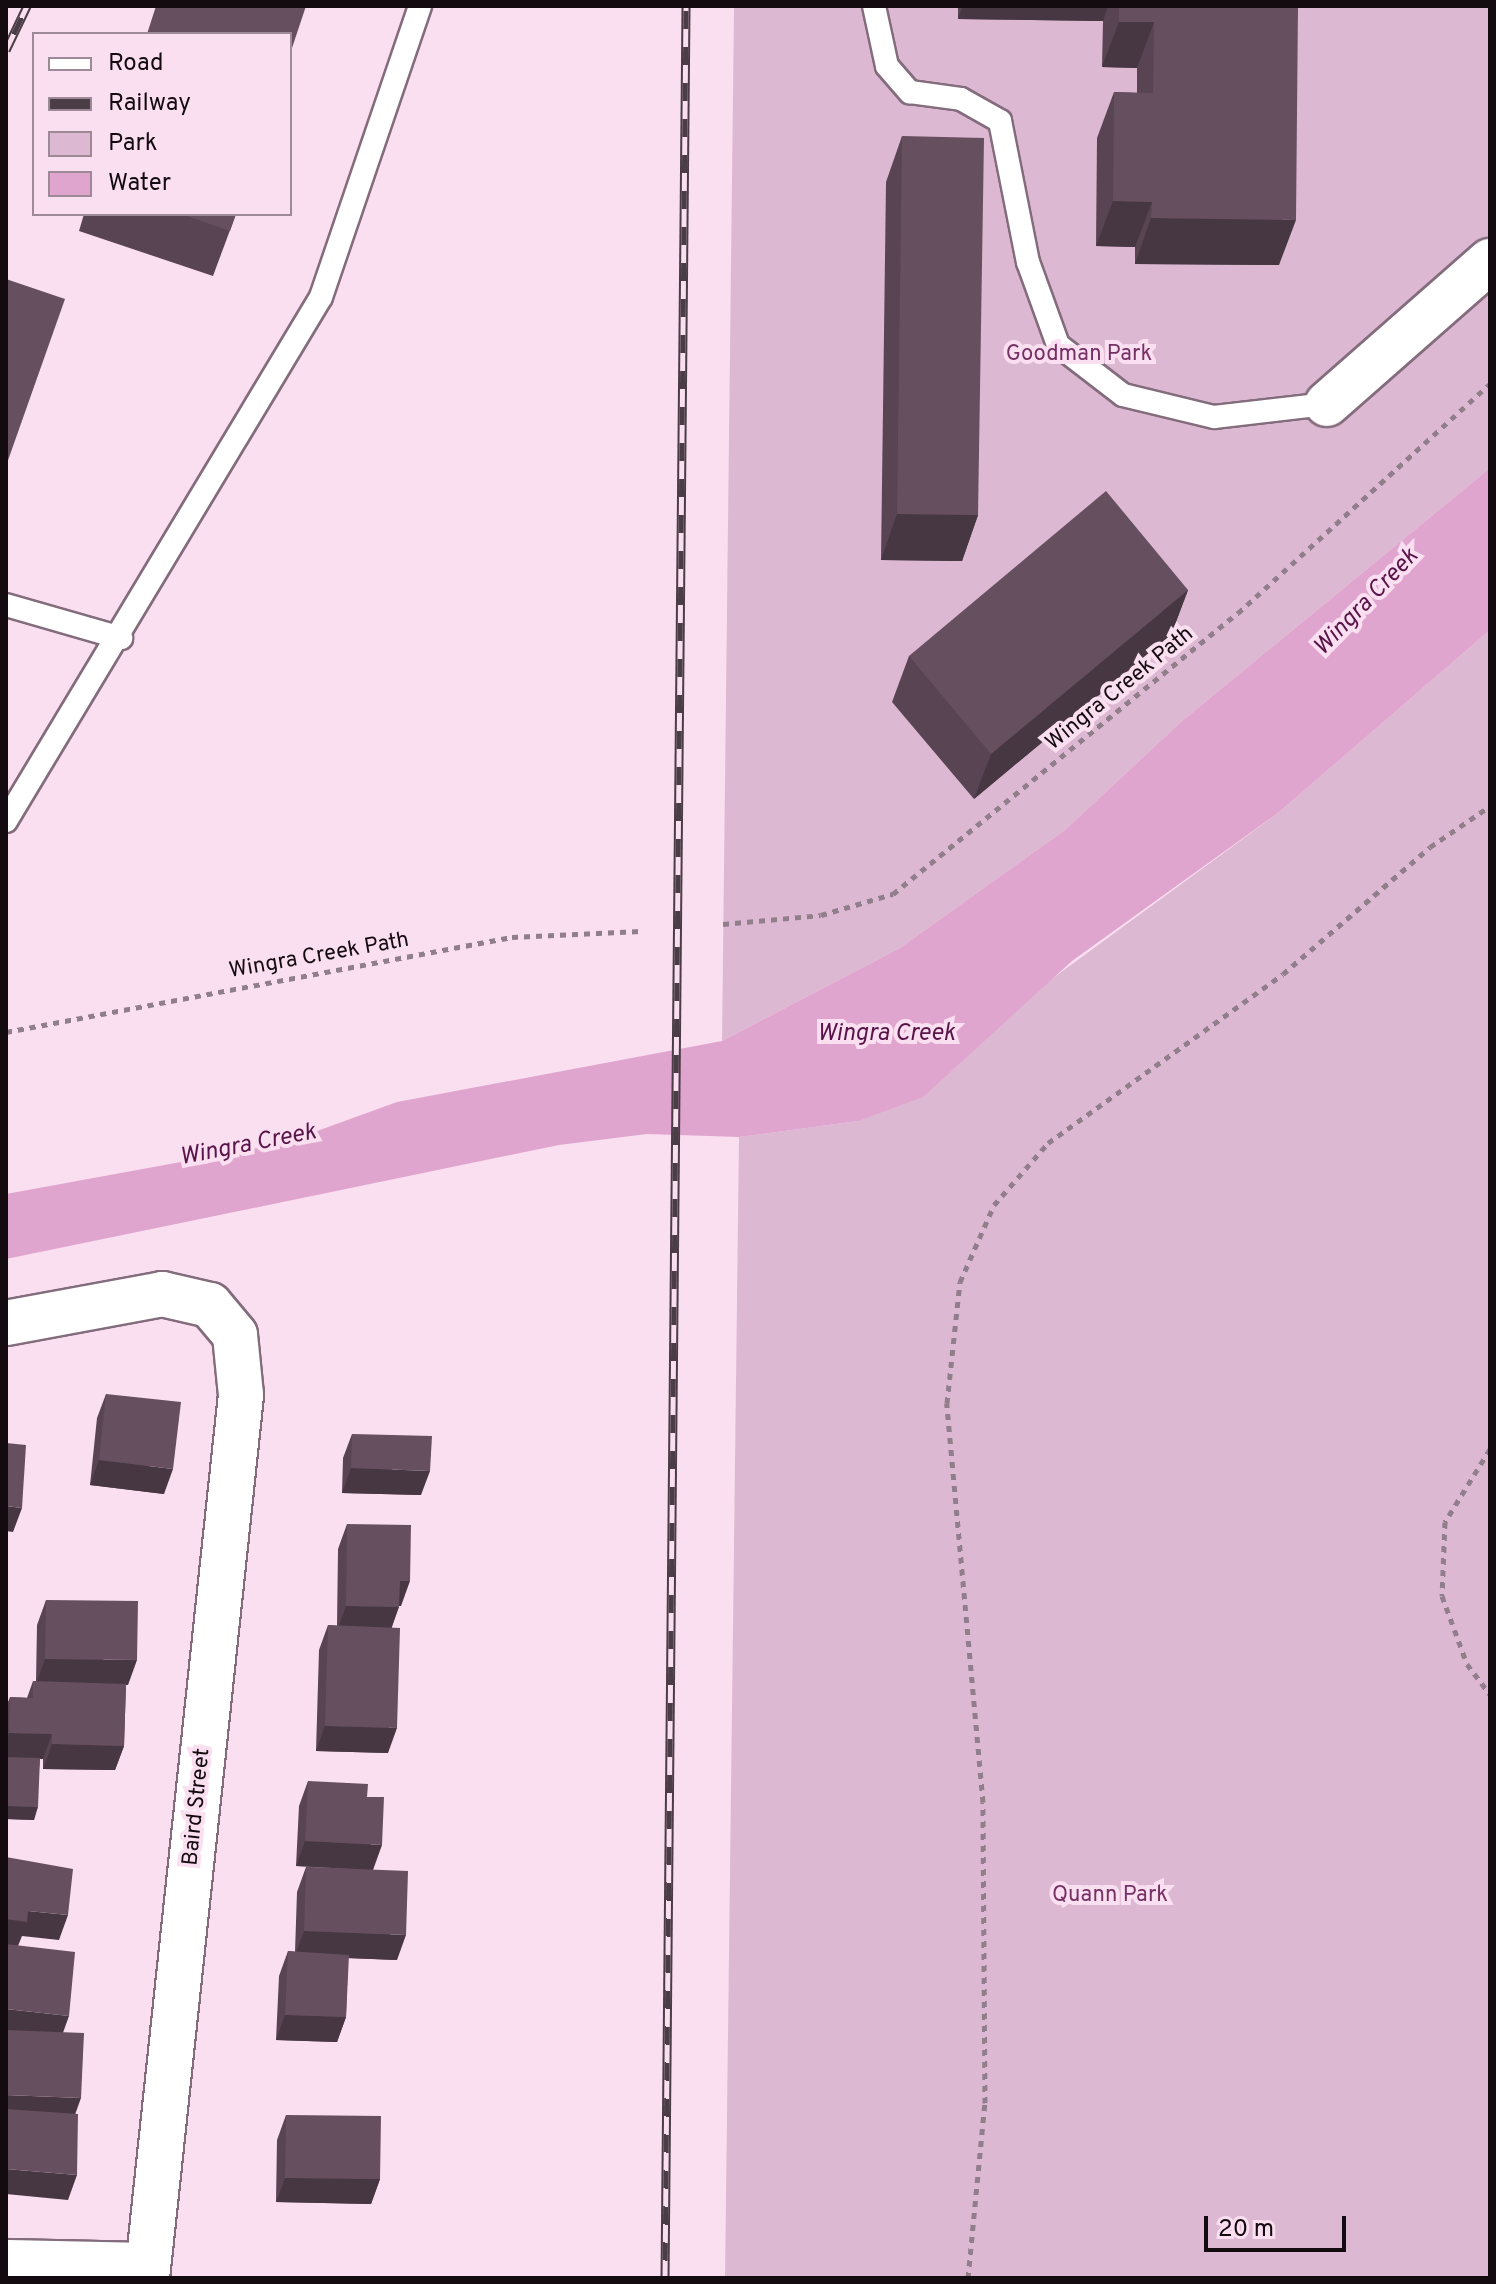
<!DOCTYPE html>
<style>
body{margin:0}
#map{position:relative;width:1496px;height:2284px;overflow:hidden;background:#fadff1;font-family:Overpass,sans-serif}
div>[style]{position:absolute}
.green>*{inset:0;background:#ddb8d2}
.water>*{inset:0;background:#e0a5ce}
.path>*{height:5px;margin-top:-2.5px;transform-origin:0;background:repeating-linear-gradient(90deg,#917e8b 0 6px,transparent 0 12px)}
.roads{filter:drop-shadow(2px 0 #836c7c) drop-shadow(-2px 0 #836c7c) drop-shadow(0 2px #836c7c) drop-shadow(0 -2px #836c7c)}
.service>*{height:22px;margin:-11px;padding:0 11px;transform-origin:11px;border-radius:11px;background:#fff}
.minor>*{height:44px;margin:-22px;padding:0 22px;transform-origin:22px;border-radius:22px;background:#fff}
.rail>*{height:9px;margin-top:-4.5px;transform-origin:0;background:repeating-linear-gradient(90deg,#fadff1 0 18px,#4a3d45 0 36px);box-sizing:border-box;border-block:2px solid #4a3d45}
.wall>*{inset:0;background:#584452}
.shaded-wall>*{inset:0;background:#473742}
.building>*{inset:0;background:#664f5f}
span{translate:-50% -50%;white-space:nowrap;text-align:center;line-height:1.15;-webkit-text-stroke:8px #fadff1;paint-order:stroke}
.park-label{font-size:22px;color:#753064}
.street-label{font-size:22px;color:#140b11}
.water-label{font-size:24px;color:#581449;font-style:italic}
.frame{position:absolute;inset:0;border:8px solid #140b11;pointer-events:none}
.legend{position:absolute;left:32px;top:32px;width:260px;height:184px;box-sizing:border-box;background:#fadff1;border:2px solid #9e8a97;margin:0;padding:10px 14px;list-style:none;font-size:24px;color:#140b11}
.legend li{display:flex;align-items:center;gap:16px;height:40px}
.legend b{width:40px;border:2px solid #9e8a97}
.scale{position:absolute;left:1204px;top:2216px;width:142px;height:36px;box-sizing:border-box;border:4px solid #140b11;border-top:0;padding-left:10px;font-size:24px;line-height:28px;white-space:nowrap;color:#140b11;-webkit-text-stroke:6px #fadff1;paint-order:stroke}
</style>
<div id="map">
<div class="green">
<i style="clip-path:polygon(734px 6px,1490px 6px,1490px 468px,1182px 721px,1065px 830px,900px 948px,722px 1041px)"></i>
<i style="clip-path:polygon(1490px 630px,1490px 2278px,725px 2278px,739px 1137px,858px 1121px,1278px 813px)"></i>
</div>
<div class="water">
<i style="clip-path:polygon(1490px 468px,1490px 630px,1278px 813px,1072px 961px,923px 1097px,858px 1121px,739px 1137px,647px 1134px,559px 1145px,6px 1259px,6px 1194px,284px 1143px,397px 1102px,722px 1041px,900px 948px,1065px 830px,1182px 721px)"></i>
</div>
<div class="path">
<i style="left:723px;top:924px;width:98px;rotate:-5.2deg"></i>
<i style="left:821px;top:915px;width:75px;rotate:-16.3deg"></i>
<i style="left:893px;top:894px;width:445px;rotate:-39.2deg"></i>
<i style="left:1238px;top:613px;width:341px;rotate:-42.3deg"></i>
<i style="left:6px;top:1032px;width:515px;rotate:-10.63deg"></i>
<i style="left:512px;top:937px;width:129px;rotate:-2.7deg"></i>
<i style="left:1490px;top:1449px;width:86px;rotate:121.7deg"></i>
<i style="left:1445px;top:1522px;width:74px;rotate:92.3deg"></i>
<i style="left:1442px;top:1596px;width:72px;rotate:69.8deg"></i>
<i style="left:1467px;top:1664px;width:38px;rotate:53deg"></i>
<i style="left:968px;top:2278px;width:176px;rotate:-84.5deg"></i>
<i style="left:985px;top:2103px;width:301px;rotate:-90.4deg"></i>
<i style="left:983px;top:1802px;width:401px;rotate:-95.2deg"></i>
<i style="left:947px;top:1403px;width:122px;rotate:-83.9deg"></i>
<i style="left:960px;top:1282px;width:84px;rotate:-66.2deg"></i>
<i style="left:994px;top:1205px;width:82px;rotate:-48.9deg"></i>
<i style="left:1048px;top:1143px;width:289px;rotate:-35.7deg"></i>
<i style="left:1283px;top:974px;width:194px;rotate:-40.8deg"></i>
<i style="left:1430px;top:847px;width:73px;rotate:-34.3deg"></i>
</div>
<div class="roads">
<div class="service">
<i style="left:874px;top:6px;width:61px;rotate:77.8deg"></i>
<i style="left:887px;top:66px;width:35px;rotate:49deg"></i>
<i style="left:910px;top:92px;width:51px;rotate:7.8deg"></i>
<i style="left:961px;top:99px;width:45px;rotate:29.4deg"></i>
<i style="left:1000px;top:121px;width:144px;rotate:78.8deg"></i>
<i style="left:1028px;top:262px;width:88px;rotate:70.1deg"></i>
<i style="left:1058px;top:345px;width:82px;rotate:37.6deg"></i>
<i style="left:1123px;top:395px;width:94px;rotate:13.6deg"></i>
<i style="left:1214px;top:417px;width:114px;rotate:-6.6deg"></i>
<i style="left:6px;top:605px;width:120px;rotate:16deg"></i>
<i style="left:6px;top:821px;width:611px;rotate:-58.99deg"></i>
<i style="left:321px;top:297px;width:307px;rotate:-71.2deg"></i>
</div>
<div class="minor">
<i style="left:1327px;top:404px;width:217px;rotate:-41.3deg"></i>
<i style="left:6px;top:1323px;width:159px;rotate:-10.5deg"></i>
<i style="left:162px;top:1294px;width:49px;rotate:12.9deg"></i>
<i style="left:210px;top:1305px;width:39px;rotate:50deg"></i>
<i style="left:235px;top:1335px;width:60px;rotate:84.3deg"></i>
<i style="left:241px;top:1395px;width:888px;rotate:96.08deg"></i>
<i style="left:6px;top:2262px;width:142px;rotate:1.2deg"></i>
</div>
</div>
<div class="rail">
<i style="left:6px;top:50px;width:49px;rotate:-64.5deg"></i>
<i style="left:665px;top:2278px;width:2272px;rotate:-89.47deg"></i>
</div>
<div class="wall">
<i style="clip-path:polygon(958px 6px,1298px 6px,1279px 265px,1135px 264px,1135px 247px,1096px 246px,1097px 138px,1114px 92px,1137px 93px,1137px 68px,1102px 67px,1103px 21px,958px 19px)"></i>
<i style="clip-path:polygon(902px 136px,978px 515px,962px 561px,881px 560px,886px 182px)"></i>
<i style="clip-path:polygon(84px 214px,236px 214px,213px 276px,79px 231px)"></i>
<i style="clip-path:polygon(1188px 590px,1171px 635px,974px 799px,892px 702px,909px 656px)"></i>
<i style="clip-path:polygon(106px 1394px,164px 1494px,90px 1485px,97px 1418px)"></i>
<i style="clip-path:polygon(352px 1434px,421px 1495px,342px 1493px,343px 1458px)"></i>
<i style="clip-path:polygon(347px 1524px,401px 1606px,399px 1606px,392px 1627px,388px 1753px,316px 1751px,319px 1650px,328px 1625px,337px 1626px,338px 1549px)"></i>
<i style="clip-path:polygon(46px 1600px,128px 1685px,126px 1685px,124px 1746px,115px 1770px,43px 1769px,43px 1759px,40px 1759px,34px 1820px,6px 1819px,6px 1707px,10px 1697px,27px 1698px,33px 1681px,36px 1681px,37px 1625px)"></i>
<i style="clip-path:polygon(308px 1781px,367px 1797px,373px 1870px,397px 1960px,348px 1958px,346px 2017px,337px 2042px,276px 2040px,279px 1976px,288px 1951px,295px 1952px,297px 1892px,306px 1867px,358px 1869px,296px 1866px,299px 1806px)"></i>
<i style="clip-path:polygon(286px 2115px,380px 2179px,371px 2204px,276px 2202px,277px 2140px)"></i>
</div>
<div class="shaded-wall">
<i style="clip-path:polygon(963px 6px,1108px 6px,1103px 21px,958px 19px)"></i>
<i style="clip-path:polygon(1119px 22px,1154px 22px,1137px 68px,1102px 67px)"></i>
<i style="clip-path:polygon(1113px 201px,1152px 202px,1135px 247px,1096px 246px)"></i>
<i style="clip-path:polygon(1151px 218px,1296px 220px,1279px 265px,1135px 264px)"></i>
<i style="clip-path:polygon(897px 514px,978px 515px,962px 561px,881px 560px)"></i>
<i style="clip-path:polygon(1188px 590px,1171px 635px,974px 799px,991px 754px)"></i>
<i style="clip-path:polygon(99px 1460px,173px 1469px,164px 1494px,90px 1485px)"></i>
<i style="clip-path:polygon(351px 1468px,430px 1471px,421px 1495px,342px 1493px)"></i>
<i style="clip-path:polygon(6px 1506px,22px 1508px,13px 1532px,6px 1531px)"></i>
<i style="clip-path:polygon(400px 1581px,410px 1581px,401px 1606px,391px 1606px)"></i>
<i style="clip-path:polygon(346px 1606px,399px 1607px,390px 1631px,337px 1631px)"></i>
<i style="clip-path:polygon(45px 1659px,137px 1660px,128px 1685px,36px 1684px)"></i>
<i style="clip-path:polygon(325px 1726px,397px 1728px,388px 1753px,316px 1751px)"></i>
<i style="clip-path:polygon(9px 1733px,52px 1734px,43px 1759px,6px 1758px,6px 1742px)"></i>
<i style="clip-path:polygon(52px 1744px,124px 1746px,115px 1770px,43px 1769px)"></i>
<i style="clip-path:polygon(6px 1806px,38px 1807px,34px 1820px,6px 1819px)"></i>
<i style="clip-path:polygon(305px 1841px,382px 1845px,373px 1870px,296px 1866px)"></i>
<i style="clip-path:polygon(28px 1911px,68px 1915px,59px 1940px,22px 1936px,18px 1946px,6px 1945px,6px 1919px)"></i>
<i style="clip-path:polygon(304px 1931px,406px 1935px,397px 1960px,295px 1956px)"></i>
<i style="clip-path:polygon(6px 2009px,69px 2016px,60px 2041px,6px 2035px)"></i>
<i style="clip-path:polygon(285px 2015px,346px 2017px,337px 2042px,276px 2040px)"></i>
<i style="clip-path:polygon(6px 2095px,81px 2098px,72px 2123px,6px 2120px)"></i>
<i style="clip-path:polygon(6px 2169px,77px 2175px,68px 2200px,6px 2194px)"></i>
<i style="clip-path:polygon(285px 2178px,380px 2179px,371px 2204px,276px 2202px)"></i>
</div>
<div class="building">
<i style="clip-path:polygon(156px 6px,306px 6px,290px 54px,290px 34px,147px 34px)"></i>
<i style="clip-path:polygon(1119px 6px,1298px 6px,1296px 220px,1151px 218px,1152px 202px,1113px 201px,1114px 92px,1153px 93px,1154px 22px,1119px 22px)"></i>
<i style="clip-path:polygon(902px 136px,984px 138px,978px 515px,897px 514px)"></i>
<i style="clip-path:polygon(181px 214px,236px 214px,230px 231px)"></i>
<i style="clip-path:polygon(6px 279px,65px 299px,6px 466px)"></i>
<i style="clip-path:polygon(1106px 491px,1188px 590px,991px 754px,909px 656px)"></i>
<i style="clip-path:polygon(106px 1394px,181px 1402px,173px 1469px,99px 1460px)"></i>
<i style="clip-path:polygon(352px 1434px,432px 1436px,430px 1471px,351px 1468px)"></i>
<i style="clip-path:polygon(6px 1443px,26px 1445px,22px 1508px,6px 1506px)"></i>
<i style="clip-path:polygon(347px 1524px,411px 1525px,410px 1581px,400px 1581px,399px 1607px,346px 1606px)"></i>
<i style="clip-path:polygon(46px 1600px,138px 1601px,137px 1660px,45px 1659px)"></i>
<i style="clip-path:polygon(328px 1625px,400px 1628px,397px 1728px,325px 1726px)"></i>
<i style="clip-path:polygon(33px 1681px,126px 1684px,124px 1746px,52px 1744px,52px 1734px,9px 1733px,10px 1697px,33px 1698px)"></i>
<i style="clip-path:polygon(6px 1757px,40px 1758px,38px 1807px,6px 1806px)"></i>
<i style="clip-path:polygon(308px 1781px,368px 1784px,367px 1797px,384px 1797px,382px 1845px,305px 1841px)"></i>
<i style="clip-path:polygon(6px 1857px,73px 1869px,68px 1915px,28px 1911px,27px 1922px,6px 1919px)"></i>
<i style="clip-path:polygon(306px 1867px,408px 1871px,406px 1935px,304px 1931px)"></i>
<i style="clip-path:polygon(6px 1944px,75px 1952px,69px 2016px,6px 2009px)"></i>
<i style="clip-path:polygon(288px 1951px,349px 1955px,346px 2017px,285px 2015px)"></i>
<i style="clip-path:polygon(6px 2030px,84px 2033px,81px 2098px,6px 2095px)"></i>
<i style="clip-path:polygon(6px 2109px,78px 2114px,77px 2175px,6px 2169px)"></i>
<i style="clip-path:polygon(286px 2115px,381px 2116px,380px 2179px,285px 2178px)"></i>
</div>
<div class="park-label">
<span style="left:1079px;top:355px">Goodman Park</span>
<span style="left:1110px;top:1896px">Quann Park</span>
</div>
<div class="street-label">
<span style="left:1120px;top:689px;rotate:-39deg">Wingra Creek Path</span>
<span style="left:319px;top:956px;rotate:-10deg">Wingra Creek Path</span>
<span style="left:197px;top:1807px;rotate:-84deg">Baird Street</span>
</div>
<div class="water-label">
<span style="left:1367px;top:603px;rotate:-46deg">Wingra Creek</span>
<span style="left:886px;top:1035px">Wingra Creek</span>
<span style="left:248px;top:1146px;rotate:-11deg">Wingra Creek</span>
</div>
<div class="frame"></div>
<ul class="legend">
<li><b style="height:10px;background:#fff"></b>Road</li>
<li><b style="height:10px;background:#4a3d45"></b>Railway</li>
<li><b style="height:22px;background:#ddb8d2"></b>Park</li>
<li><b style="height:22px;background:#e0a5ce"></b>Water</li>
</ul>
<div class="scale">20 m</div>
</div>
